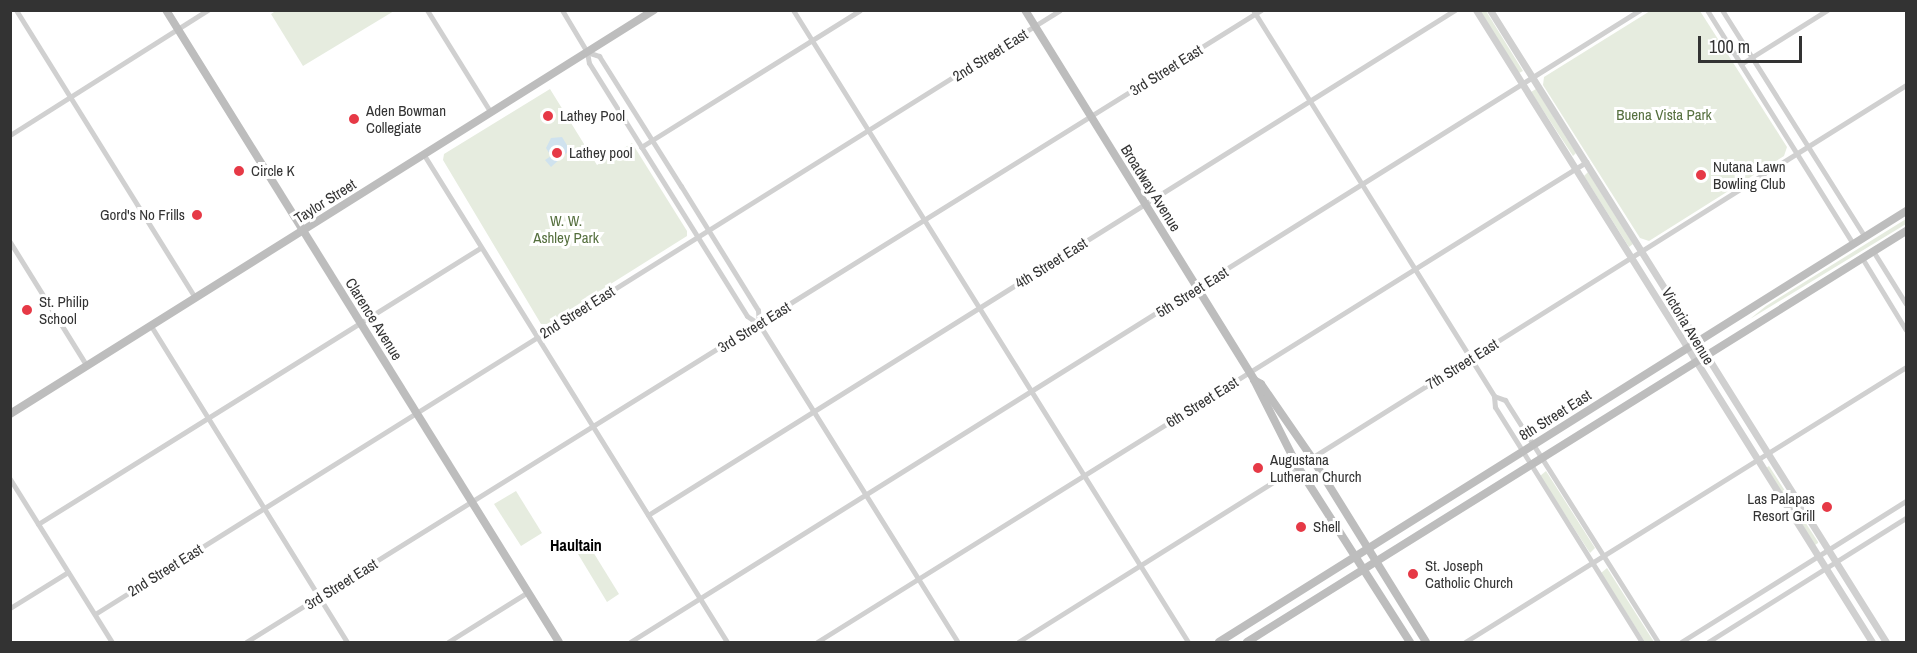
<!DOCTYPE html>
<style>
body{margin:0}
#map{position:relative;width:1917px;height:653px;overflow:hidden;background:#fff;font-family:"Archivo Narrow",sans-serif}
div>[style]{position:absolute}
.green>*{inset:0;background:#e6ecdf}
.water>*{inset:0;background:#cfe2ee}
.minor>*{height:5px;margin:-2.5px;padding:0 2.5px;transform-origin:2.5px;border-radius:2.5px;background:#d0d0d0}
.tertiary>*{height:7px;margin:-3.5px;padding:0 3.5px;transform-origin:3.5px;border-radius:3.5px;background:#d0d0d0}
.secondary>*{height:8px;margin:-4px;padding:0 4px;transform-origin:4px;border-radius:4px;background:#bdbdbd}
.dots>*{width:16px;height:16px;translate:-50% -50%;box-sizing:border-box;border:3px solid #fff;border-radius:50%}
span{translate:-50% -50%;white-space:nowrap;text-align:center;line-height:1.15;-webkit-text-stroke:6px #fff;paint-order:stroke}
.street-label{font-size:15px;color:#333}
.poi-label{font-size:15px;color:#333}
.left{translate:0 -50%;text-align:left}
.right{translate:-100% -50%;text-align:right}
.park-label{font-size:15px;color:#56703f}
.neighbourhood-label{font-size:16px;color:#000;font-weight:700}
.frame{position:absolute;inset:0;border:12px solid #333;pointer-events:none}
.scale{position:absolute;left:1698px;top:36px;width:104px;height:27px;box-sizing:border-box;border:3px solid #333;border-top:0;padding-left:8px;font-size:18px;line-height:21px;white-space:nowrap;color:#333;-webkit-text-stroke:4px #fff;paint-order:stroke}
</style>
<div id="map">
<div class="green">
<i style="clip-path:polygon(277px 10px,394px 10px,394px 11px,303px 66px,271px 14px)"></i>
<i style="clip-path:polygon(1480px 11px,1486px 11px,1523px 71px,1519px 73px)"></i>
<i style="clip-path:polygon(1650px 11px,1700px 11px,1787px 147px,1784px 156px,1649px 241px,1640px 238px,1543px 85px,1544px 77px)"></i>
<i style="clip-path:polygon(550px 89px,597px 165px,632px 143px,687px 231px,687px 236px,547px 324px,541px 324px,443px 160px,444px 154px)"></i>
<i style="clip-path:polygon(1536px 89px,1576px 153px,1573px 156px,1531px 92px)"></i>
<i style="clip-path:polygon(1588px 172px,1633px 244px,1629px 247px,1584px 176px)"></i>
<i style="clip-path:polygon(1906px 219px,1906px 224px,1750px 319px,1766px 306px)"></i>
<i style="clip-path:polygon(1769px 466px,1818px 542px,1818px 543px,1815px 545px,1766px 468px)"></i>
<i style="clip-path:polygon(1546px 471px,1595px 548px,1590px 553px,1540px 476px)"></i>
<i style="clip-path:polygon(516px 491px,542px 533px,521px 546px,494px 504px)"></i>
<i style="clip-path:polygon(590px 547px,619px 594px,607px 602px,578px 554px)"></i>
<i style="clip-path:polygon(1607px 568px,1654px 642px,1645px 642px,1601px 573px)"></i>
</div>
<div class="water">
<i style="clip-path:polygon(562px 137px,570px 150px,551px 167px,545px 160px,551px 156px,546px 148px,551px 138px)"></i>
</div>
<div class="minor">
<i style="left:16px;top:10px;width:339px;rotate:58.1deg"></i>
<i style="left:427px;top:10px;width:121px;rotate:58.1deg"></i>
<i style="left:562px;top:10px;width:49px;rotate:59.2deg"></i>
<i style="left:587px;top:52px;width:11px;rotate:80deg"></i>
<i style="left:589px;top:63px;width:298px;rotate:58deg"></i>
<i style="left:747px;top:316px;width:14px;rotate:34deg"></i>
<i style="left:793px;top:10px;width:745px;rotate:57.99deg"></i>
<i style="left:1253px;top:10px;width:455px;rotate:58deg"></i>
<i style="left:1494px;top:396px;width:11px;rotate:85deg"></i>
<i style="left:1495px;top:407px;width:277px;rotate:58deg"></i>
<i style="left:1707px;top:10px;width:276px;rotate:58deg"></i>
<i style="left:1722px;top:10px;width:268px;rotate:57.8deg"></i>
<i style="left:587px;top:52px;width:13px;rotate:18deg"></i>
<i style="left:599px;top:56px;width:154px;rotate:57.8deg"></i>
<i style="left:681px;top:186px;width:146px;rotate:58.2deg"></i>
<i style="left:758px;top:310px;width:14px;rotate:86deg"></i>
<i style="left:759px;top:324px;width:375px;rotate:58deg"></i>
<i style="left:1741px;top:64px;width:102px;rotate:-32.1deg"></i>
<i style="left:10px;top:135px;width:234px;rotate:-32.3deg"></i>
<i style="left:641px;top:147px;width:258px;rotate:-32deg"></i>
<i style="left:424px;top:155px;width:574px;rotate:58.11deg"></i>
<i style="left:10px;top:242px;width:146px;rotate:58.2deg"></i>
<i style="left:1873px;top:251px;width:62px;rotate:58.1deg"></i>
<i style="left:1862px;top:258px;width:84px;rotate:58.6deg"></i>
<i style="left:151px;top:326px;width:372px;rotate:58.2deg"></i>
<i style="left:1494px;top:396px;width:12px;rotate:20deg"></i>
<i style="left:1505px;top:400px;width:286px;rotate:57.7deg"></i>
<i style="left:10px;top:479px;width:192px;rotate:58deg"></i>
<i style="left:648px;top:515px;width:952px;rotate:-32.04deg"></i>
<i style="left:38px;top:524px;width:521px;rotate:-31.98deg"></i>
<i style="left:10px;top:608px;width:68px;rotate:-31.8deg"></i>
<i style="left:95px;top:614px;width:1138px;rotate:-32.04deg"></i>
<i style="left:246px;top:642px;width:1196px;rotate:-31.91deg"></i>
<i style="left:448px;top:642px;width:94px;rotate:-32deg"></i>
<i style="left:630px;top:642px;width:1191px;rotate:-32.04deg"></i>
<i style="left:817px;top:642px;width:907px;rotate:-31.97deg"></i>
<i style="left:1018px;top:642px;width:1048px;rotate:-32.1deg"></i>
<i style="left:1465px;top:642px;width:520px;rotate:-31.95deg"></i>
<i style="left:1681px;top:642px;width:266px;rotate:-32.1deg"></i>
<i style="left:1708px;top:642px;width:234px;rotate:-32.1deg"></i>
</div>
<div class="tertiary">
<i style="left:1476px;top:10px;width:746px;rotate:57.93deg"></i>
<i style="left:1490px;top:10px;width:746px;rotate:57.93deg"></i>
</div>
<div class="secondary">
<i style="left:166px;top:10px;width:744px;rotate:58.13deg"></i>
<i style="left:1025px;top:10px;width:435px;rotate:58.2deg"></i>
<i style="left:1254px;top:380px;width:97px;rotate:63.2deg"></i>
<i style="left:1298px;top:467px;width:208px;rotate:57.4deg"></i>
<i style="left:1254px;top:380px;width:8px;rotate:30deg"></i>
<i style="left:1261px;top:384px;width:90px;rotate:55.4deg"></i>
<i style="left:1312px;top:458px;width:216px;rotate:58.2deg"></i>
<i style="left:10px;top:414px;width:760px;rotate:-32.1deg"></i>
<i style="left:1219px;top:642px;width:811px;rotate:-32.1deg"></i>
<i style="left:1247px;top:642px;width:777px;rotate:-31.95deg"></i>
</div>
<div class="dots">
<i style="left:548px;top:116px;background:#e63946"></i>
<i style="left:354px;top:119px;background:#e63946"></i>
<i style="left:557px;top:153px;background:#e63946"></i>
<i style="left:239px;top:171px;background:#e63946"></i>
<i style="left:1701px;top:175px;background:#e63946"></i>
<i style="left:197px;top:215px;background:#e63946"></i>
<i style="left:27px;top:310px;background:#e63946"></i>
<i style="left:1258px;top:468px;background:#e63946"></i>
<i style="left:1827px;top:507px;background:#e63946"></i>
<i style="left:1301px;top:527px;background:#e63946"></i>
<i style="left:1413px;top:574px;background:#e63946"></i>
</div>
<div class="street-label">
<span style="left:990px;top:55px;rotate:-32deg">2nd Street East</span>
<span style="left:1166px;top:70px;rotate:-32deg">3rd Street East</span>
<span style="left:1151px;top:188px;rotate:58deg">Broadway Avenue</span>
<span style="left:325px;top:201px;rotate:-32deg">Taylor Street</span>
<span style="left:1051px;top:263px;rotate:-32deg">4th Street East</span>
<span style="left:1192px;top:292px;rotate:-32deg">5th Street East</span>
<span style="left:577px;top:312px;rotate:-32deg">2nd Street East</span>
<span style="left:374px;top:319px;rotate:58deg">Clarence Avenue</span>
<span style="left:1688px;top:326px;rotate:59deg">Victoria Avenue</span>
<span style="left:754px;top:327px;rotate:-32deg">3rd Street East</span>
<span style="left:1462px;top:364px;rotate:-32deg">7th Street East</span>
<span style="left:1202px;top:402px;rotate:-32deg">6th Street East</span>
<span style="left:1555px;top:415px;rotate:-32deg">8th Street East</span>
<span style="left:165px;top:570px;rotate:-32deg">2nd Street East</span>
<span style="left:341px;top:584px;rotate:-32deg">3rd Street East</span>
</div>
<div class="poi-label">
<span class="left" style="left:366px;top:119px">Aden Bowman<br>Collegiate</span>
<span class="left" style="left:560px;top:116px">Lathey Pool</span>
<span class="left" style="left:569px;top:153px">Lathey pool</span>
<span class="left" style="left:1713px;top:175px">Nutana Lawn<br>Bowling Club</span>
<span class="left" style="left:251px;top:171px">Circle K</span>
<span class="right" style="left:185px;top:215px">Gord's No Frills</span>
<span class="left" style="left:39px;top:310px">St. Philip<br>School</span>
<span class="left" style="left:1270px;top:468px">Augustana<br>Lutheran Church</span>
<span class="right" style="left:1815px;top:507px">Las Palapas<br>Resort Grill</span>
<span class="left" style="left:1313px;top:527px">Shell</span>
<span class="left" style="left:1425px;top:574px">St. Joseph<br>Catholic Church</span>
</div>
<div class="park-label">
<span style="left:1664px;top:115px">Buena Vista Park</span>
<span style="left:566px;top:229px">W. W.<br>Ashley Park</span>
</div>
<div class="neighbourhood-label">
<span style="left:576px;top:545px">Haultain</span>
</div>
<div class="frame"></div>
<div class="scale">100 m</div>
</div>
